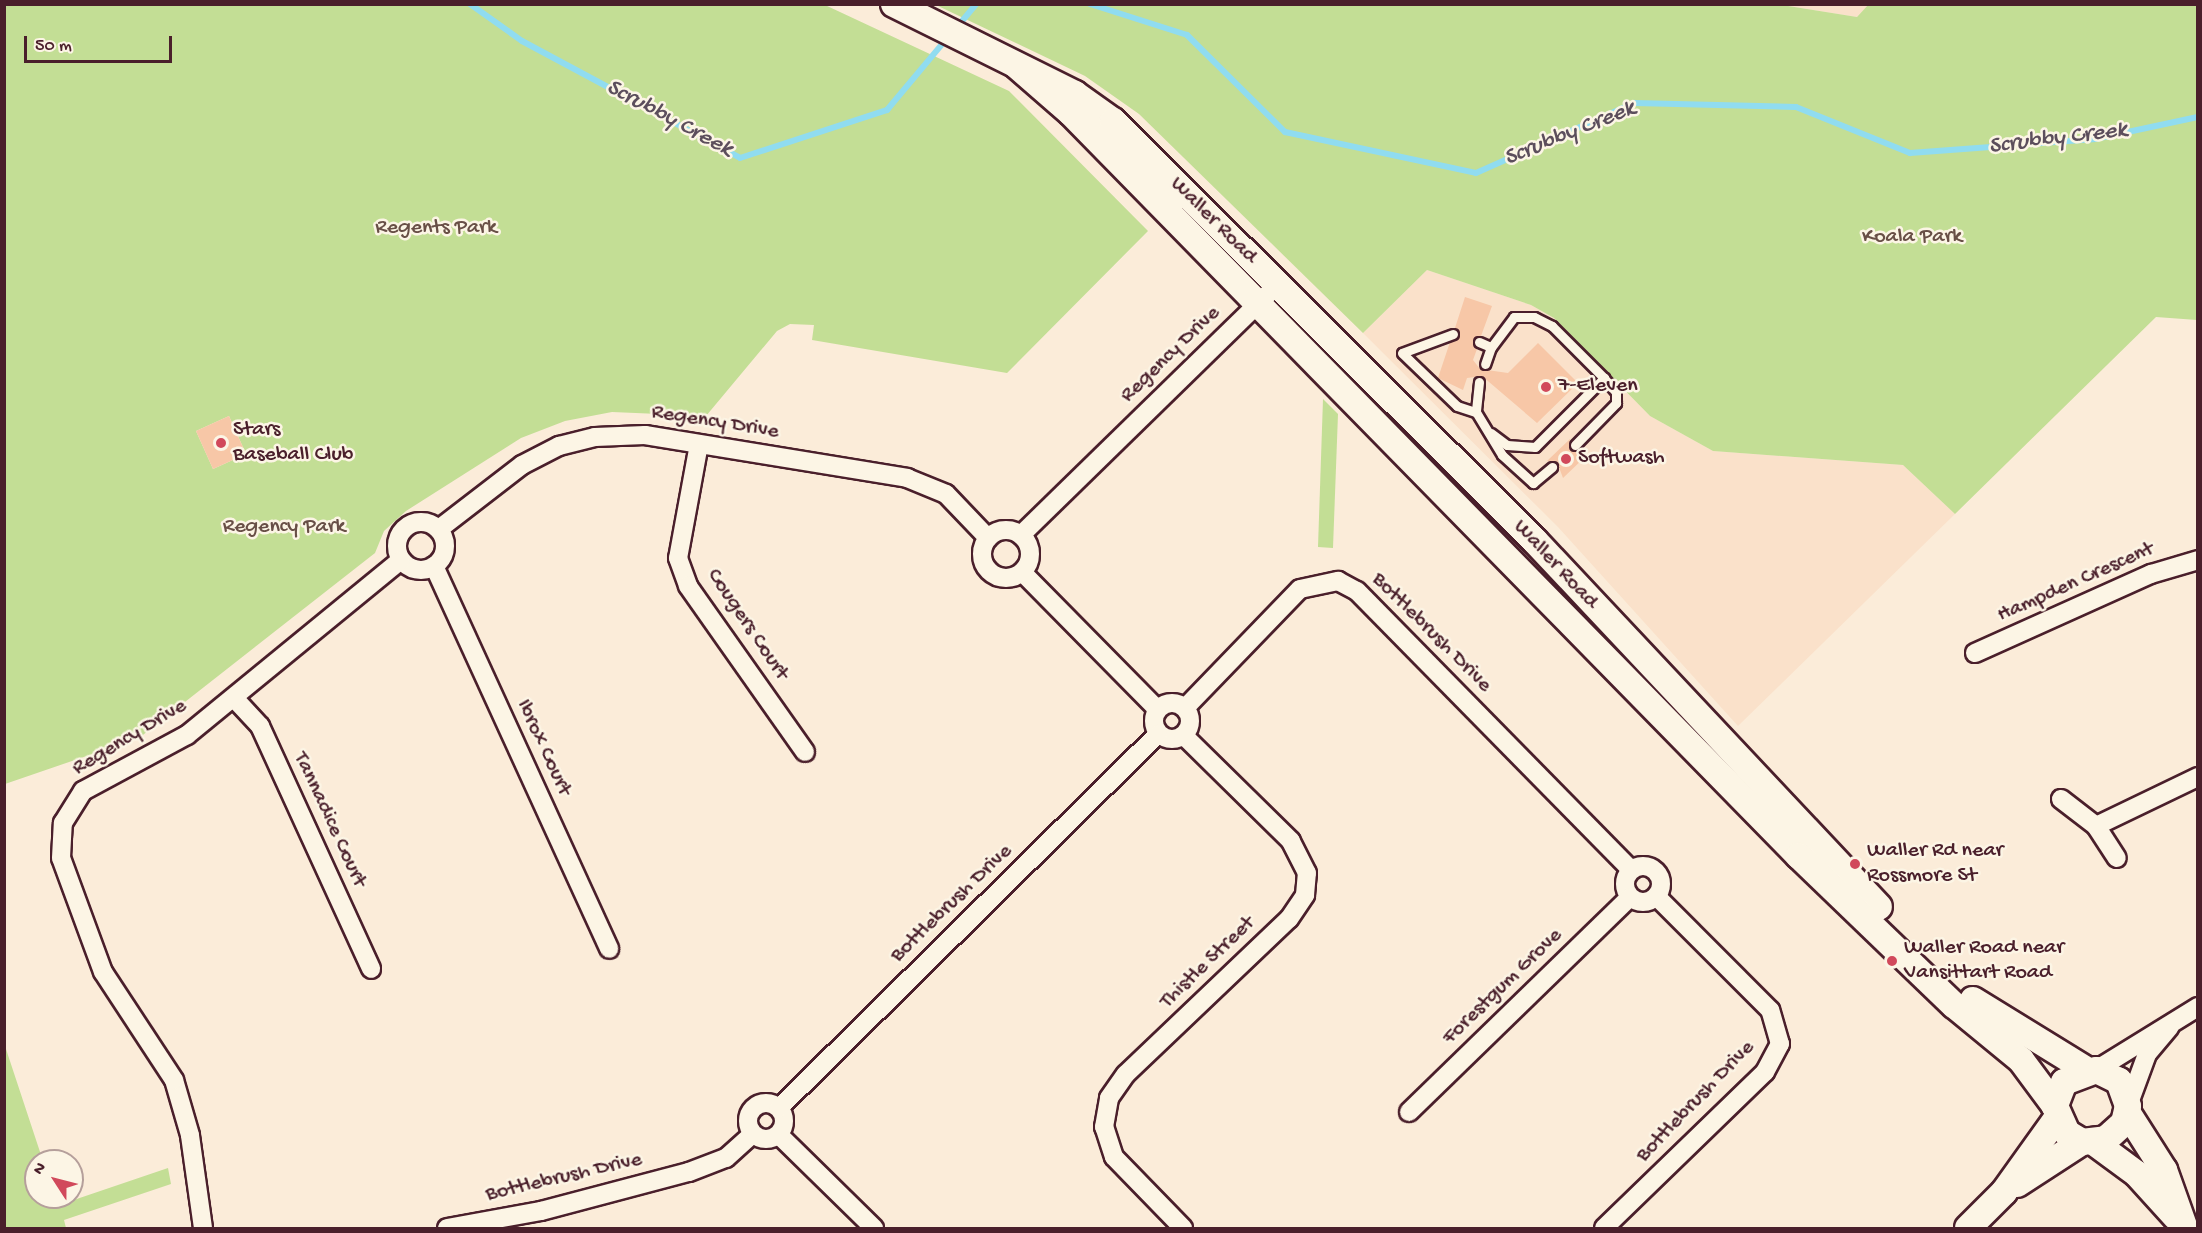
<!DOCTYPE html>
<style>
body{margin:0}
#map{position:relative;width:2202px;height:1233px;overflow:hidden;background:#fbecd9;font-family:"Gochi Hand",sans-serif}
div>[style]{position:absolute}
.built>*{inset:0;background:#fae1ca}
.green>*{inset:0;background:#c3de95}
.stream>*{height:6px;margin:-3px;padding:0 3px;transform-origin:3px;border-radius:3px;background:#90dcf0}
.building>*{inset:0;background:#f7c7a7}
.roads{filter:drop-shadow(2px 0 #4a1f2b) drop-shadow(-2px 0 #4a1f2b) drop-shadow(0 2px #4a1f2b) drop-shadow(0 -2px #4a1f2b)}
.lane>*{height:9px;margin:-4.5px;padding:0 4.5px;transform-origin:4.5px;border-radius:4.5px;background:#fcf5e5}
.street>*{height:18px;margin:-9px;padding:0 9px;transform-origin:9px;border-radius:9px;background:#fcf5e5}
.street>.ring{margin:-9px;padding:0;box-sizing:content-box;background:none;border:18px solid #fcf5e5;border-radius:50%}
.secondary>*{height:26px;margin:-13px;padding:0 13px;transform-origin:13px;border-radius:13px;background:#fcf5e5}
.dots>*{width:16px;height:16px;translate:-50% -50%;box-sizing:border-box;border:3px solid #fcf5e5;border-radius:50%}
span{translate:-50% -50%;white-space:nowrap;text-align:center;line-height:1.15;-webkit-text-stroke:5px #fcf5e5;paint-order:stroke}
.street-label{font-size:22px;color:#4a1f2b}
.park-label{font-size:22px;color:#684f46}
.poi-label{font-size:22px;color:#4a1f2b}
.left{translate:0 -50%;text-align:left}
.water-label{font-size:24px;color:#5c4e5c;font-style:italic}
.frame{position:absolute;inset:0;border:6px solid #4a1f2b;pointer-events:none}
.north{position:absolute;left:24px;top:1149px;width:60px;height:60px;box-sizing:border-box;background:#fcf5e5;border:2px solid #b59f9b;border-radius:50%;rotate:306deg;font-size:16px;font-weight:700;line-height:24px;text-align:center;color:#4a1f2b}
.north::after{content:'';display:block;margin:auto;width:21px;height:27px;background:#d1495b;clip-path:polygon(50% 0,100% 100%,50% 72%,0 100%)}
.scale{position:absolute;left:24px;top:36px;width:148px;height:27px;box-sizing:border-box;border:3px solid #4a1f2b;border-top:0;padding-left:8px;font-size:18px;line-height:21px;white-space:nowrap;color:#4a1f2b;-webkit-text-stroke:4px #fcf5e5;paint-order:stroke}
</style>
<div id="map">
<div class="built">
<i style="clip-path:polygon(1782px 5px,1869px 5px,1857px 17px)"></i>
<i style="clip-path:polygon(1427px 270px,1531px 305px,1554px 318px,1650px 416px,1713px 451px,1903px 465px,1955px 514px,1738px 726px,1558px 527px,1363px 333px)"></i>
</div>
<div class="green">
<i style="clip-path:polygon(evenodd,5px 5px,825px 5px,1009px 91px,1148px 231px,1007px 373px,812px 340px,814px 325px,790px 324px,777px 331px,706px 416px,612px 412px,565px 421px,521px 438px,406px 511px,384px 531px,375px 553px,139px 738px,5px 784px,5px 5px,229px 416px,246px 454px,213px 469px,196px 431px,229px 416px)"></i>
<i style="clip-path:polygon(1782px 5px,1857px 17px,1869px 4px,2197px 5px,2197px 320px,2156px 317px,1955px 514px,1903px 465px,1713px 451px,1650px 416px,1554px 318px,1531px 305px,1427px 270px,1363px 333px,1139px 114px,1085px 76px,936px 5px)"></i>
<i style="clip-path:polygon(1323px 399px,1338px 414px,1333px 548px,1318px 547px)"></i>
<i style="clip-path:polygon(5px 1046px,43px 1161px,36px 1161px,36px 1197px,56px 1197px,59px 1205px,168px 1168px,171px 1184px,64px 1220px,66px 1228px,5px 1228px)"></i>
</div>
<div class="stream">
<i style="left:470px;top:4px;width:64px;rotate:35.4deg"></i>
<i style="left:522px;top:41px;width:247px;rotate:28.2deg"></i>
<i style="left:740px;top:158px;width:155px;rotate:-18.1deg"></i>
<i style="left:887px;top:110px;width:95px;rotate:-50.1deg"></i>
<i style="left:1090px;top:4px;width:102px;rotate:17.7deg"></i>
<i style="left:1187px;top:35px;width:138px;rotate:44.7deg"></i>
<i style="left:1285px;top:132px;width:195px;rotate:12.1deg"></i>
<i style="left:1476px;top:173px;width:173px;rotate:-23.9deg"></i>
<i style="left:1634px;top:103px;width:162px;rotate:1.4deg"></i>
<i style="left:1796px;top:107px;width:123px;rotate:22deg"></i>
<i style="left:1910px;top:153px;width:186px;rotate:-4.3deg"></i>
<i style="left:2095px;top:139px;width:105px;rotate:-12.1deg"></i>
<i style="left:957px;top:27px;width:30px;rotate:-50deg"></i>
</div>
<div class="building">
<i style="clip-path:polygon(1465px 297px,1492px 306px,1481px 336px,1473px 340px,1477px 349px,1473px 360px,1480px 369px,1508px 373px,1538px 343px,1578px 383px,1537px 423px,1482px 376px,1467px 378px,1463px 390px,1438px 378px,1450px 342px,1459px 336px,1455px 328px)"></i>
<i style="clip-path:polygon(229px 416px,246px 454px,213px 469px,196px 431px)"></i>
<i style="clip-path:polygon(1570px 439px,1570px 449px,1586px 456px,1563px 478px,1557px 462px,1547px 461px)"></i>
</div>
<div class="roads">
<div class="lane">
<i style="left:1453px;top:334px;width:54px;rotate:159.6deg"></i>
<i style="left:1402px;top:353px;width:76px;rotate:43.9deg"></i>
<i style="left:1457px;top:406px;width:20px;rotate:18deg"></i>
<i style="left:1479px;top:342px;width:13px;rotate:23deg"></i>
<i style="left:1491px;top:347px;width:18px;rotate:109deg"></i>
<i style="left:1479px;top:382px;width:30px;rotate:96deg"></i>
<i style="left:1476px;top:412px;width:50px;rotate:58.8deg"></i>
<i style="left:1502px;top:455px;width:42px;rotate:42.1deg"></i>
<i style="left:1533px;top:483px;width:25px;rotate:-40deg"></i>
<i style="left:1491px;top:433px;width:20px;rotate:37deg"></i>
<i style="left:1507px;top:445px;width:28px;rotate:4deg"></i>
<i style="left:1535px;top:447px;width:98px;rotate:-45deg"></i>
<i style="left:1604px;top:378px;width:74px;rotate:-135deg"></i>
<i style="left:1552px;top:326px;width:20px;rotate:-153deg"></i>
<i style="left:1534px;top:317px;width:20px;rotate:180deg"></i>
<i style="left:1514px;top:317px;width:38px;rotate:127deg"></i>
<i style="left:1575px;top:445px;width:59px;rotate:-45.7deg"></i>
<i style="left:1616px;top:403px;width:11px;rotate:-90deg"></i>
<i style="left:1616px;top:392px;width:18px;rotate:-131deg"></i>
</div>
<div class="street">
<i style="left:699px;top:444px;width:116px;rotate:100.4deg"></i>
<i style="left:678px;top:558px;width:30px;rotate:70deg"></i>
<i style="left:688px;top:586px;width:203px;rotate:54.8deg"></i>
<i class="ring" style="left:397px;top:522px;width:30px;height:30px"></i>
<i style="left:439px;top:529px;width:105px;rotate:-37.6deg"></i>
<i style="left:522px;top:465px;width:42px;rotate:-27.2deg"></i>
<i style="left:559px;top:446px;width:37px;rotate:-14deg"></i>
<i style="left:595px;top:437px;width:50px;rotate:-2.3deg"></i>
<i style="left:645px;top:435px;width:266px;rotate:9.3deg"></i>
<i style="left:907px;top:478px;width:42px;rotate:22.3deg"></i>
<i style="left:946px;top:494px;width:61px;rotate:46.3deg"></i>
<i class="ring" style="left:982px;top:530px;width:30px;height:30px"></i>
<i style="left:1021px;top:535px;width:358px;rotate:-44.3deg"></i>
<i style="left:434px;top:566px;width:421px;rotate:65.4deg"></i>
<i style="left:1023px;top:573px;width:191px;rotate:45.4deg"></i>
<i style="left:1975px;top:653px;width:193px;rotate:-24.2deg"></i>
<i style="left:2151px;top:574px;width:49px;rotate:-16.6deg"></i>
<i style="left:234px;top:698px;width:38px;rotate:47deg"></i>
<i style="left:260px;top:726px;width:267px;rotate:65.4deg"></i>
<i class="ring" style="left:1154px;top:703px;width:18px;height:18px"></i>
<i style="left:1185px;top:708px;width:165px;rotate:-46deg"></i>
<i style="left:1300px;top:589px;width:39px;rotate:-12deg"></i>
<i style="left:1338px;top:581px;width:21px;rotate:28deg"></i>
<i style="left:1357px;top:591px;width:391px;rotate:45.5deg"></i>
<i style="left:2061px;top:799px;width:44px;rotate:37.6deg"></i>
<i style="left:2096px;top:826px;width:38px;rotate:57deg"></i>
<i style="left:2096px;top:826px;width:113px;rotate:-25.7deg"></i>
<i class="ring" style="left:1625px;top:866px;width:18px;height:18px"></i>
<i style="left:2096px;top:1070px;width:120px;rotate:-31.7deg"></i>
<i class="ring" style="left:748px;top:1103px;width:18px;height:18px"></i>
<i style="left:2128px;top:1106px;width:55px;rotate:-69.9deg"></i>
<i style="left:2147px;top:1054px;width:35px;rotate:-50deg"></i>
<i style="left:779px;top:1108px;width:532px;rotate:-44.62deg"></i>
<i style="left:1409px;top:1112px;width:308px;rotate:-44.2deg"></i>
<i style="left:779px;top:1135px;width:133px;rotate:44.4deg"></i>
<i style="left:203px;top:1228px;width:94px;rotate:-98deg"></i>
<i style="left:190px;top:1135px;width:57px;rotate:-106.2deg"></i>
<i style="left:174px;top:1080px;width:129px;rotate:-123.3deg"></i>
<i style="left:103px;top:972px;width:121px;rotate:-110.2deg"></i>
<i style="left:61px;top:858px;width:35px;rotate:-87deg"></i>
<i style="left:63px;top:823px;width:38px;rotate:-58deg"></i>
<i style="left:83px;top:791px;width:118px;rotate:-28.3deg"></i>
<i style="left:187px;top:735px;width:276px;rotate:-39.3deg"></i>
<i style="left:447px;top:1228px;width:96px;rotate:-10.3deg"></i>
<i style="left:541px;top:1211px;width:153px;rotate:-14.8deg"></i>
<i style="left:689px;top:1172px;width:40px;rotate:-21deg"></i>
<i style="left:726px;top:1158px;width:36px;rotate:-42deg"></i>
<i style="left:1183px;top:1228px;width:99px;rotate:-134.2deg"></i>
<i style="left:1114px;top:1157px;width:32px;rotate:-108deg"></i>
<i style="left:1104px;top:1127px;width:29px;rotate:-80deg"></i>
<i style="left:1109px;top:1098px;width:29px;rotate:-55deg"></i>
<i style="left:1126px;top:1074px;width:225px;rotate:-43.6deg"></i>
<i style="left:1289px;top:919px;width:29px;rotate:-56deg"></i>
<i style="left:1305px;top:895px;width:22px;rotate:-85deg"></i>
<i style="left:1307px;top:873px;width:36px;rotate:-117deg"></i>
<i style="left:1291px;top:841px;width:151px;rotate:-135.5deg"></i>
<i style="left:1604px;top:1228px;width:224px;rotate:-44.1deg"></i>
<i style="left:1765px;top:1072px;width:32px;rotate:-62deg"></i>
<i style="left:1780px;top:1044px;width:35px;rotate:-106deg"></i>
<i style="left:1770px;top:1010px;width:161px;rotate:-135deg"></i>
</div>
<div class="secondary">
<i style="left:894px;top:4px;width:202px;rotate:26.4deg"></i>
<i style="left:1075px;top:94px;width:47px;rotate:35.4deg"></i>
<i style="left:1113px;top:121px;width:595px;rotate:44.86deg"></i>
<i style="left:1535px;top:541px;width:502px;rotate:46.77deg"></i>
<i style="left:1017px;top:66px;width:72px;rotate:41deg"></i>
<i style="left:1071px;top:113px;width:1040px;rotate:45.58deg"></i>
<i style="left:1799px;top:856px;width:215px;rotate:43.9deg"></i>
<i style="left:1954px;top:1005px;width:87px;rotate:39.4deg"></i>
<i style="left:2021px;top:1060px;width:57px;rotate:53.5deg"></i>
<i style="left:2055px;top:1106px;width:30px;rotate:66deg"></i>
<i style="left:2067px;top:1133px;width:17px;rotate:31deg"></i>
<i style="left:2082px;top:1142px;width:24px;rotate:-7deg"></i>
<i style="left:2106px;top:1139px;width:24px;rotate:-42deg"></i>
<i style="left:2124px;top:1123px;width:17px;rotate:-77deg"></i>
<i style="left:2128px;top:1106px;width:27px;rotate:-110deg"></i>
<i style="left:2119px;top:1081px;width:25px;rotate:-154deg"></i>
<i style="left:2096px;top:1070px;width:34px;rotate:159deg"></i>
<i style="left:2064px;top:1082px;width:26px;rotate:111deg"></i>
<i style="left:1973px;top:1000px;width:134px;rotate:31.6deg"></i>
<i style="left:2127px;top:1112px;width:69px;rotate:57.5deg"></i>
<i style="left:2164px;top:1170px;width:59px;rotate:70.3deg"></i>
<i style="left:2095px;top:1143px;width:52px;rotate:36.4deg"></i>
<i style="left:2137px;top:1174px;width:58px;rotate:47.8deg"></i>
<i style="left:2017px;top:1184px;width:77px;rotate:-32.9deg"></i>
<i style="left:1968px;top:1228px;width:51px;rotate:-45deg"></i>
<i style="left:2004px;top:1192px;width:91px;rotate:-54.4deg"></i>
</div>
</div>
<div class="dots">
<i style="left:1546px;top:387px;background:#d1495b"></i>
<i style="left:221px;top:443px;background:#d1495b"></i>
<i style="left:1566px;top:459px;background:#d1495b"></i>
<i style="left:1855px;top:864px;background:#d1495b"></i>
<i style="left:1892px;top:961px;background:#d1495b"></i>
</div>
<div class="street-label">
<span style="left:1213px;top:221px;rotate:45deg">Waller Road</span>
<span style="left:1171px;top:355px;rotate:-44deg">Regency Drive</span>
<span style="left:715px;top:423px;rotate:9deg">Regency Drive</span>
<span style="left:1555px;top:565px;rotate:47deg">Waller Road</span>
<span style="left:2076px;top:583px;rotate:-24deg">Hampden Crescent</span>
<span style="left:747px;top:625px;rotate:56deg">Cougers Court</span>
<span style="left:1431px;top:633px;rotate:45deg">Bottlebrush Drive</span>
<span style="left:130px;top:738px;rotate:-31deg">Regency Drive</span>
<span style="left:543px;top:748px;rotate:65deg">Ibrox Court</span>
<span style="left:329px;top:820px;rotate:65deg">Tannadice Court</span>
<span style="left:952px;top:904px;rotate:-44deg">Bottlebrush Drive</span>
<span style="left:1208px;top:963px;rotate:-44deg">Thistle Street</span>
<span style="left:1503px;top:987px;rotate:-44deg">Forestgum Grove</span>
<span style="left:1696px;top:1102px;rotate:-46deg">Bottlebrush Drive</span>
<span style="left:564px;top:1178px;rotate:-13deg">Bottlebrush Drive</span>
</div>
<div class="park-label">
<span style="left:436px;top:229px">Regents Park</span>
<span style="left:1912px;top:238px">Koala Park</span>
<span style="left:284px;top:528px">Regency Park</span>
</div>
<div class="poi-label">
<span class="left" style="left:1558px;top:387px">7-Eleven</span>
<span class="left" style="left:233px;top:443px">Stars<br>Baseball Club</span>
<span class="left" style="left:1578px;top:459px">Softwash</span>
<span class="left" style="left:1867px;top:864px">Waller Rd near<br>Rossmore St</span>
<span class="left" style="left:1904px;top:961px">Waller Road near<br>Vansittart Road</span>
</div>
<div class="water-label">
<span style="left:669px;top:119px;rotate:28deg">Scrubby Creek</span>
<span style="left:1570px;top:134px;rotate:-22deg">Scrubby Creek</span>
<span style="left:2058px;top:139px;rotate:-7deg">Scrubby Creek</span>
</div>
<div class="frame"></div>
<div class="north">N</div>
<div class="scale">50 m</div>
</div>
